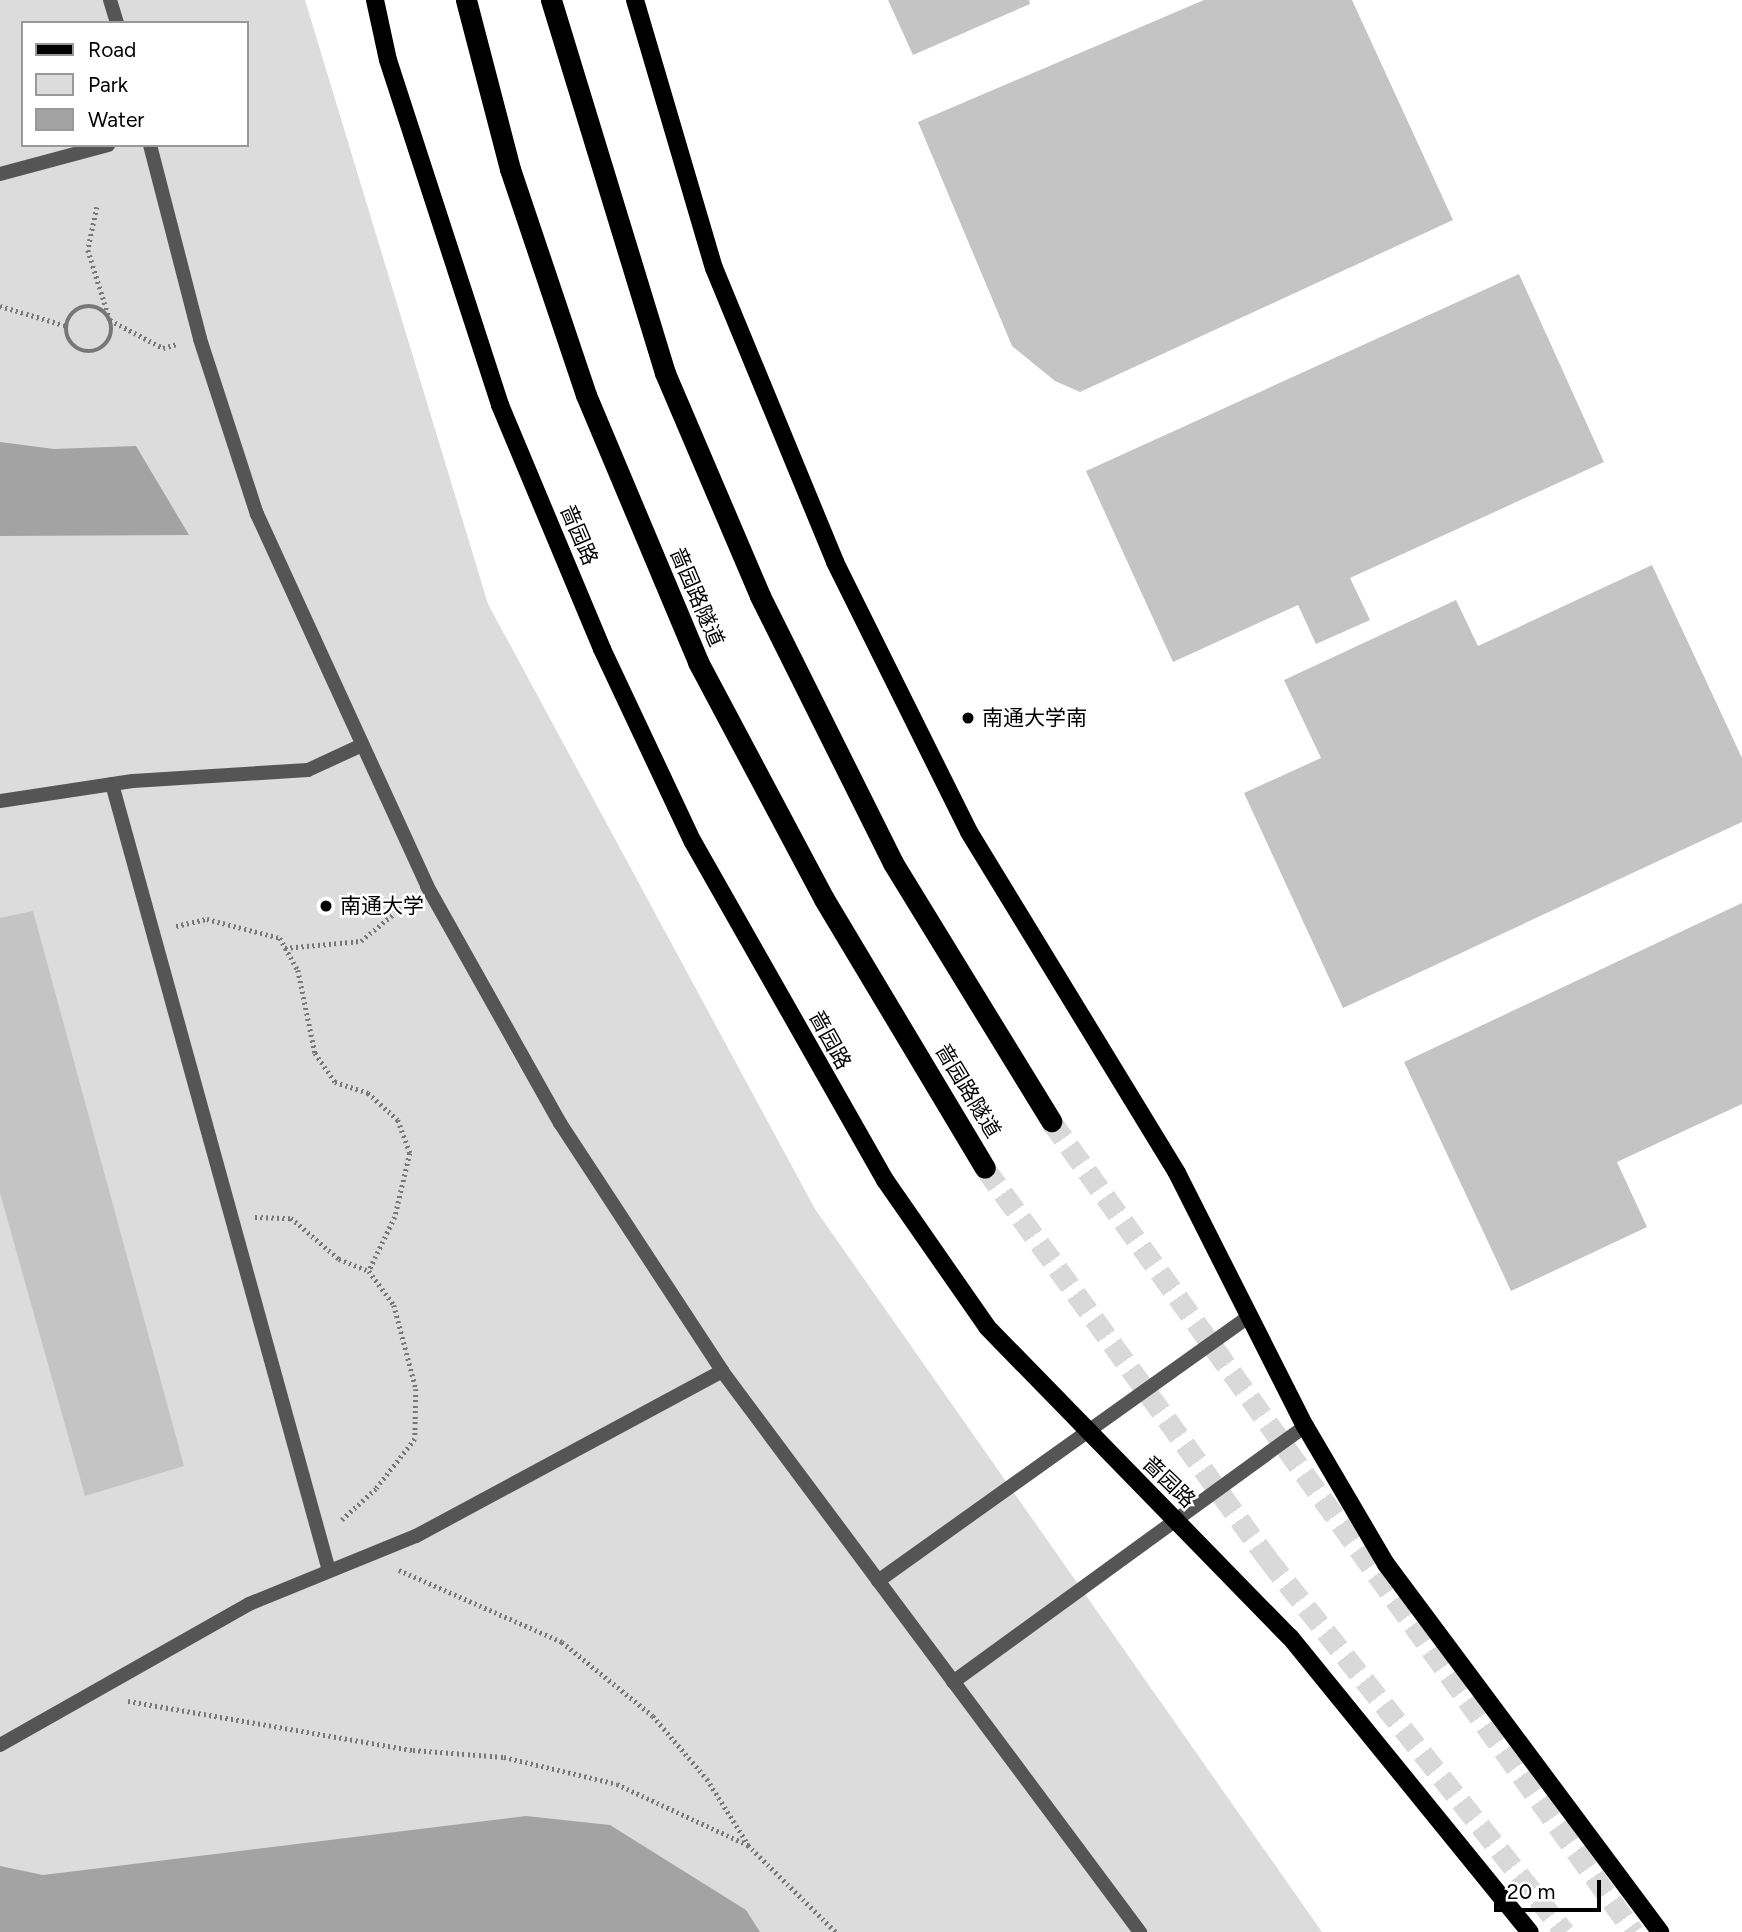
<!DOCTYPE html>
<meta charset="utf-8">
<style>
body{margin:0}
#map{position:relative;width:1742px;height:1932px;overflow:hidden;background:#fff;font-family:Figtree,"Noto Sans SC",sans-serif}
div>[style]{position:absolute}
.green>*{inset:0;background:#dcdcdc}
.water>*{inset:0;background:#a3a3a3}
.building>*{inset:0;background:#c4c4c4}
.highway-tunnel>*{height:21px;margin-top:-10.5px;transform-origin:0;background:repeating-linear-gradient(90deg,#d9d9d9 0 21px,transparent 0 31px)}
.path>*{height:4.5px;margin-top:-2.25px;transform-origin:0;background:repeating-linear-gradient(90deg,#777 0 2px,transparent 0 5.5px)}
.path>.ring{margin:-2.25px;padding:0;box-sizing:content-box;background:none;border:4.5px solid #777;border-radius:50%}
.lane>*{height:14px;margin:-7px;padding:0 7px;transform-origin:7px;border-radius:7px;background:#555}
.street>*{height:14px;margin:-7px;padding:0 7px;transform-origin:7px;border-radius:7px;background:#555}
.primary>*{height:18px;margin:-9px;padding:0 9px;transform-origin:9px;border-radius:9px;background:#000}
.highway>*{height:21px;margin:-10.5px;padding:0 10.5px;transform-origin:10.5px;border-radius:10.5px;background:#000}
.dots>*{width:19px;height:19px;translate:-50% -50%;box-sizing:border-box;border:4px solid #fff;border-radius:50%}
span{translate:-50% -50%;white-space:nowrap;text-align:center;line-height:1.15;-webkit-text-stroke:5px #fff;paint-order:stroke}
.street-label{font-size:21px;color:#000}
.poi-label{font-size:21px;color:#000}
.left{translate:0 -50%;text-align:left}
.legend{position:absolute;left:21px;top:21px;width:228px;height:126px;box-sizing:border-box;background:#fff;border:2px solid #999;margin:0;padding:9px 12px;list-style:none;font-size:21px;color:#000}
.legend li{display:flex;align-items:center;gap:14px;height:35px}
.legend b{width:35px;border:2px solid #999}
.scale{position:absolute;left:1494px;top:1880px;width:107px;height:32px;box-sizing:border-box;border:4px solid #000;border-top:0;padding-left:9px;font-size:21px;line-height:24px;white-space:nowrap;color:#000;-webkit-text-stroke:5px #fff;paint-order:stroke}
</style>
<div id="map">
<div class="green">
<i style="clip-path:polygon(evenodd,0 0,305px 0,488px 604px,815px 1209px,1322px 1932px,0 1932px,0 0,23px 23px,247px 23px,247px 145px,23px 145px,23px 23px)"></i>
</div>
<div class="water">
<i style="clip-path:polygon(0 442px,54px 449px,136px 446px,189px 535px,0 536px)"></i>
<i style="clip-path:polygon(526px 1816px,610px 1825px,746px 1910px,760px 1932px,0 1932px,0 1866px,43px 1875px)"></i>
</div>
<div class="building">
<i style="clip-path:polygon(888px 0,1029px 0,1030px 4px,913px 55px)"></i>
<i style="clip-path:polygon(1204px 0,1352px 0,1453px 220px,1080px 392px,1055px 381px,1012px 346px,918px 122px)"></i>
<i style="clip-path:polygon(1519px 274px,1604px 462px,1350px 578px,1370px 620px,1316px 644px,1298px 605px,1173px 662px,1086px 471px)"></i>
<i style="clip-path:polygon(1652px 565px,1742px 758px,1742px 822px,1343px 1008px,1244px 793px,1321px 758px,1284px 680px,1456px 600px,1478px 646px)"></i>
<i style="clip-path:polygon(1742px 903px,1742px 1104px,1617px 1162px,1647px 1227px,1511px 1291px,1404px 1062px)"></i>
<i style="clip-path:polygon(33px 911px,184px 1466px,85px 1496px,0 1193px,0 918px)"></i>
</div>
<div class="highway-tunnel">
<i style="left:1051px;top:1121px;width:999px;rotate:54.29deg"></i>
<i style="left:985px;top:1168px;width:483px;rotate:54.1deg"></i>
<i style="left:1268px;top:1559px;width:477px;rotate:51.5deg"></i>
</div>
<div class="path">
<i style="left:97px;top:207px;width:44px;rotate:101.8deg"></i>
<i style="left:88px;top:250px;width:73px;rotate:72.6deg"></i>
<i style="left:110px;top:320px;width:60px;rotate:27.8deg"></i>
<i style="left:163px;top:348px;width:15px;rotate:-16deg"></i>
<i style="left:0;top:306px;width:70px;rotate:16.6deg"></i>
<i class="ring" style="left:66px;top:306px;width:41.5px;height:41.5px"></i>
<i style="left:176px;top:926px;width:32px;rotate:-13deg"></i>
<i style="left:207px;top:919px;width:75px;rotate:14.6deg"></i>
<i style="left:280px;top:938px;width:37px;rotate:61deg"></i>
<i style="left:298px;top:970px;width:85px;rotate:78.4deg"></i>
<i style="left:315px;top:1053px;width:35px;rotate:55deg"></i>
<i style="left:335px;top:1082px;width:35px;rotate:18deg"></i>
<i style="left:368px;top:1093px;width:40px;rotate:42deg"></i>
<i style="left:398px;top:1120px;width:35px;rotate:70deg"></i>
<i style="left:410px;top:1153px;width:66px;rotate:103.2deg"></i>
<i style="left:395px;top:1217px;width:60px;rotate:115.7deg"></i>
<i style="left:285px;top:948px;width:76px;rotate:-5.3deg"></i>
<i style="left:361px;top:941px;width:60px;rotate:-39.6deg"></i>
<i style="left:255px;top:1217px;width:36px;rotate:2deg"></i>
<i style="left:291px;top:1218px;width:63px;rotate:40.5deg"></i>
<i style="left:339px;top:1259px;width:32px;rotate:22deg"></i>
<i style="left:369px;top:1271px;width:42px;rotate:53.7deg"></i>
<i style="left:394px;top:1305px;width:87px;rotate:75.3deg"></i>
<i style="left:416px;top:1389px;width:50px;rotate:91.1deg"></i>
<i style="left:415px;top:1439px;width:63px;rotate:128deg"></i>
<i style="left:376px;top:1489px;width:46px;rotate:137.6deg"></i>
<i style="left:399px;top:1570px;width:178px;rotate:23.8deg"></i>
<i style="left:562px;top:1642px;width:117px;rotate:39.1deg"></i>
<i style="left:653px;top:1716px;width:83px;rotate:49.4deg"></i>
<i style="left:707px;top:1779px;width:77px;rotate:57.8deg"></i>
<i style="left:128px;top:1701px;width:289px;rotate:9.8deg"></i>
<i style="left:413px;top:1750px;width:91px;rotate:4.4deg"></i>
<i style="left:504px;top:1757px;width:116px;rotate:13.4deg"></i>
<i style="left:617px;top:1784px;width:145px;rotate:25deg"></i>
<i style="left:748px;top:1845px;width:124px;rotate:44.7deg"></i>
</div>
<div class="lane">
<i style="left:0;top:174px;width:112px;rotate:-15deg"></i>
<i style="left:112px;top:784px;width:816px;rotate:74.58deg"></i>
<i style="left:0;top:1745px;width:286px;rotate:-29.5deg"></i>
<i style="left:249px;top:1604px;width:180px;rotate:-22.2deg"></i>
<i style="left:416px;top:1536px;width:348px;rotate:-28.3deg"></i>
</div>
<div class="street">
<i style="left:110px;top:0;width:24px;rotate:73deg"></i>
<i style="left:150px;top:145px;width:200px;rotate:75.5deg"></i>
<i style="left:200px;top:339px;width:184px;rotate:72deg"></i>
<i style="left:257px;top:514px;width:409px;rotate:65.4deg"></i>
<i style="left:427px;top:886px;width:272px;rotate:60.7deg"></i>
<i style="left:560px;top:1123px;width:296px;rotate:56.8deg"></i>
<i style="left:722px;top:1371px;width:700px;rotate:53.31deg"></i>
<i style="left:0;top:801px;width:134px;rotate:-8.6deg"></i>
<i style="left:133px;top:781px;width:175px;rotate:-3.6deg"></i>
<i style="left:308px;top:770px;width:57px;rotate:-24.8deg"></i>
<i style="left:878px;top:1581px;width:456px;rotate:-35.5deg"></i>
<i style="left:953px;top:1682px;width:435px;rotate:-36deg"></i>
</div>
<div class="primary">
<i style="left:375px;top:0;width:61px;rotate:77.8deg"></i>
<i style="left:388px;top:60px;width:363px;rotate:72deg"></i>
<i style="left:500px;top:405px;width:264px;rotate:67.3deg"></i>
<i style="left:602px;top:649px;width:213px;rotate:64.8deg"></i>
<i style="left:693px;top:842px;width:389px;rotate:60.4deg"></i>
<i style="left:885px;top:1180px;width:179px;rotate:55.2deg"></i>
<i style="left:987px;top:1327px;width:433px;rotate:45.7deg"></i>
<i style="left:1290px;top:1637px;width:380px;rotate:50.9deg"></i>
<i style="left:635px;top:0;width:279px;rotate:73.6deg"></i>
<i style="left:714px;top:268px;width:318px;rotate:67.6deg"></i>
<i style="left:835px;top:562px;width:301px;rotate:63.6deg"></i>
<i style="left:969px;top:832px;width:399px;rotate:58.6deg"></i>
<i style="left:1177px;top:1173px;width:284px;rotate:63.2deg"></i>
<i style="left:1305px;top:1426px;width:160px;rotate:59.6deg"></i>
<i style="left:1386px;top:1564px;width:459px;rotate:53.3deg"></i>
</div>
<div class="highway">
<i style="left:466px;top:0;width:175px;rotate:75.4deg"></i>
<i style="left:510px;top:169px;width:238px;rotate:71.4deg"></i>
<i style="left:586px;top:395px;width:290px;rotate:67.2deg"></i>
<i style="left:698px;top:662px;width:268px;rotate:62deg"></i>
<i style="left:824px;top:899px;width:313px;rotate:59.1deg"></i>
<i style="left:551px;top:0;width:390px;rotate:73deg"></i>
<i style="left:665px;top:373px;width:242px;rotate:66.9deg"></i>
<i style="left:760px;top:596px;width:298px;rotate:63.5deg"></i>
<i style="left:893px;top:863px;width:303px;rotate:58.5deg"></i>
</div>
<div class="dots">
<i style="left:968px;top:718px;background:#000"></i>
<i style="left:326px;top:906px;background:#000"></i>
</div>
<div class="street-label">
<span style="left:579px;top:535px;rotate:67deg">啬园路</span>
<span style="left:697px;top:597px;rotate:67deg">啬园路隧道</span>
<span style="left:830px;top:1040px;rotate:61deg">啬园路</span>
<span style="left:968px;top:1091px;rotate:59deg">啬园路隧道</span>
<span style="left:1169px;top:1482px;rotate:44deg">啬园路</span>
</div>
<div class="poi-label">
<span class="left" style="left:982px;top:718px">南通大学南</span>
<span class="left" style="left:340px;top:906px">南通大学</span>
</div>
<ul class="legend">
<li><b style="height:9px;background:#000"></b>Road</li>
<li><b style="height:19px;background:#dcdcdc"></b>Park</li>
<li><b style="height:19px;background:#a3a3a3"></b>Water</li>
</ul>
<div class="scale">20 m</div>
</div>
